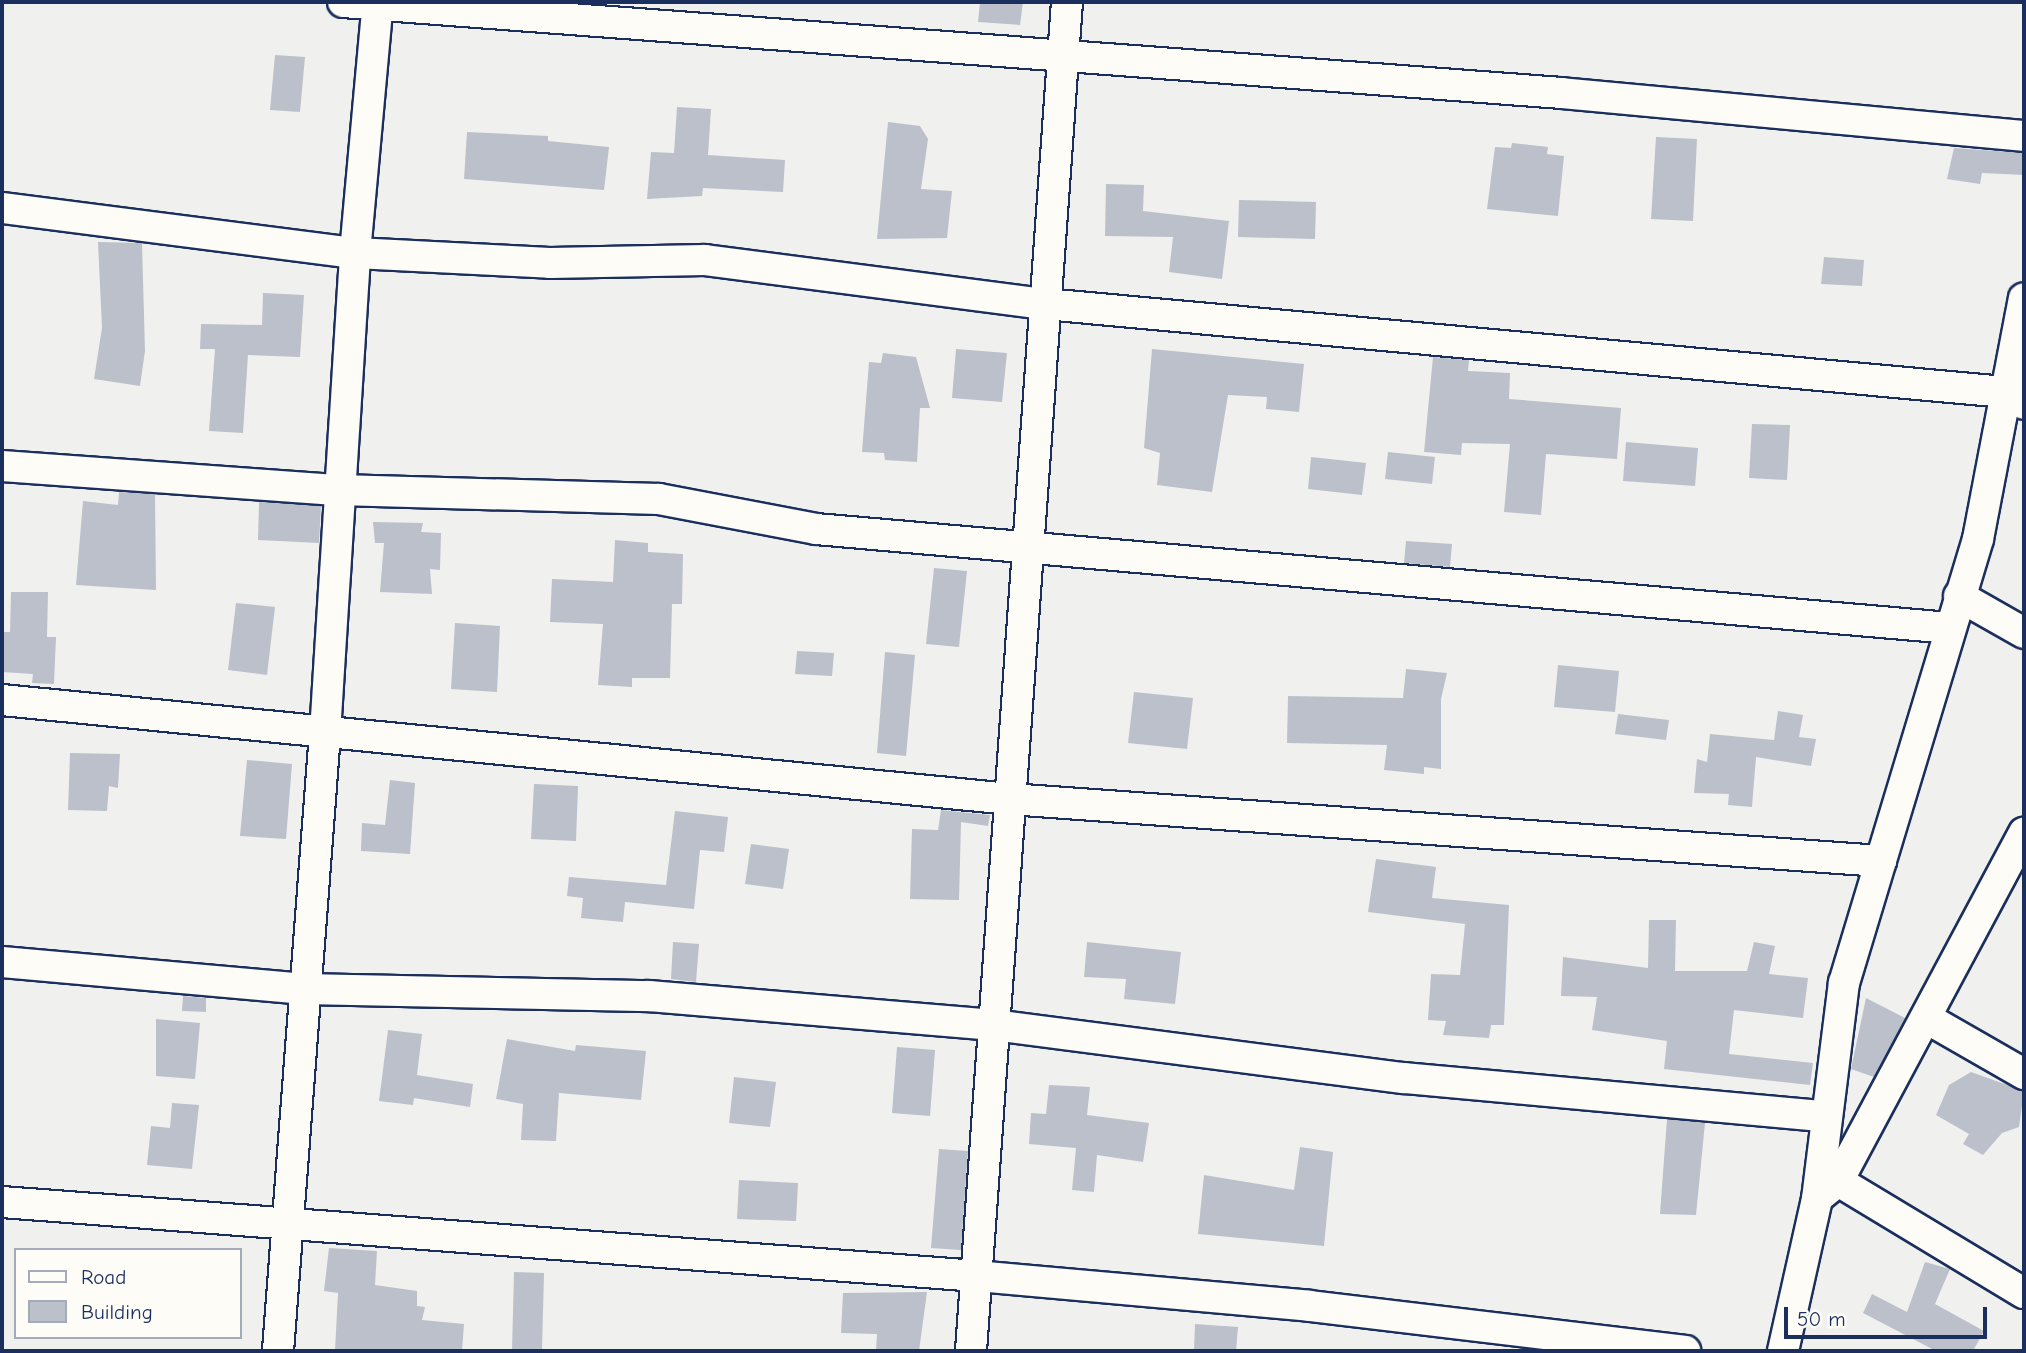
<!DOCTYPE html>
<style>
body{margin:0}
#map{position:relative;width:2026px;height:1353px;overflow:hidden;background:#f0f0ee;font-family:"Comic Neue",sans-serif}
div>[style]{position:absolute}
.building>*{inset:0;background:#bbc0ca}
.roads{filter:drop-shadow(2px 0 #1b2f5e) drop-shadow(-2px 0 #1b2f5e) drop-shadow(0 2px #1b2f5e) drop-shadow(0 -2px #1b2f5e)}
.street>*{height:30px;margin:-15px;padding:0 15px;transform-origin:15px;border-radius:15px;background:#fdfcf7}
span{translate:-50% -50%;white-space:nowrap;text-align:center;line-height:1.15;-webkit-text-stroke:5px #fdfcf7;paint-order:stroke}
.frame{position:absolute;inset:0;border:4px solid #1b2f5e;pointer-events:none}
.legend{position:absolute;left:14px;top:1248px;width:228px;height:91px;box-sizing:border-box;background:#fdfcf7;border:2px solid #a3aaba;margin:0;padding:9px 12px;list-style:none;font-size:21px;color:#1b2f5e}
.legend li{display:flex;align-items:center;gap:14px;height:35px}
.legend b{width:35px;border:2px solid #a3aaba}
.scale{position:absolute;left:1784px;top:1307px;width:203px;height:32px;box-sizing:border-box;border:4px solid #1b2f5e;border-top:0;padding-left:9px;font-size:21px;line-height:24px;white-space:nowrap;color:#1b2f5e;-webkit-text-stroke:5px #fdfcf7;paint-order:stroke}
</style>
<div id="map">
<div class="building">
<i style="clip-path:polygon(980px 2px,1023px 2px,1020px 25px,978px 22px)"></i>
<i style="clip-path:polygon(275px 55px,305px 57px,300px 112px,270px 110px)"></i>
<i style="clip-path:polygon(677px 107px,711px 109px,708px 155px,785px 160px,783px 192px,703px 188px,702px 196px,647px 199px,651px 152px,674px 153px)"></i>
<i style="clip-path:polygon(888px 122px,920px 126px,928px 139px,921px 189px,952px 191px,947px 238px,877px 239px)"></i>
<i style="clip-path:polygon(467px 132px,548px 136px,548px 141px,609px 147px,604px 190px,464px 179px)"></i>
<i style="clip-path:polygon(1656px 137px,1697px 139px,1693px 221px,1651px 219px)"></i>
<i style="clip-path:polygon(1512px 143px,1548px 147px,1547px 154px,1564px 156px,1558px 216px,1487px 209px,1495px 147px,1511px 148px)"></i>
<i style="clip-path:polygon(1954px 148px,2024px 153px,2024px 175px,1982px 173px,1980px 184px,1947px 179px)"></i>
<i style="clip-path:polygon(1106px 184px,1144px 185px,1143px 211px,1229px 221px,1222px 279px,1169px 272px,1173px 237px,1105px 236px)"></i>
<i style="clip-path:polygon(1239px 200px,1316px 202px,1315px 239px,1238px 237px)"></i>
<i style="clip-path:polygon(98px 242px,142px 243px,145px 351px,140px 386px,94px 379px,102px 328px)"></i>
<i style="clip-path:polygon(1824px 257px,1864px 260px,1862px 286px,1821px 284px)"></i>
<i style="clip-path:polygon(263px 293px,304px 295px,300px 357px,248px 355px,243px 433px,209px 431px,215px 349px,200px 349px,201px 324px,262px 325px)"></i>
<i style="clip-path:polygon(956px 349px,1007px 353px,1002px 402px,952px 398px)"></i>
<i style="clip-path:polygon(1152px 349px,1304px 364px,1299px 412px,1266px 409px,1267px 397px,1228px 395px,1212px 492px,1157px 485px,1160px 453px,1144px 448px)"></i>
<i style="clip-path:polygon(883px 353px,916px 357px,930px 408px,920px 408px,917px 462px,885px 460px,884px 453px,862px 452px,869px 362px,881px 363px)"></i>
<i style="clip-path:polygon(1433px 357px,1469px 360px,1468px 371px,1510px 373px,1509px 399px,1621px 408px,1617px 459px,1546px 454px,1541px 515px,1504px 512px,1510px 444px,1462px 443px,1461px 455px,1424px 452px)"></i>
<i style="clip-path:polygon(1752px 424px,1790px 425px,1787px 480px,1749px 478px)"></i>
<i style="clip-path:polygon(1626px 442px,1698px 448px,1695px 486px,1623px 481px)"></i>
<i style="clip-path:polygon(1388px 452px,1435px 457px,1432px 484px,1385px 479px)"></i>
<i style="clip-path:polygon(1311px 457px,1366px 463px,1362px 495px,1308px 489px)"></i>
<i style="clip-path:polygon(119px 492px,155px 494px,156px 590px,76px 585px,83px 501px,118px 505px)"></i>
<i style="clip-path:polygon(259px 502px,321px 506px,319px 543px,258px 540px)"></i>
<i style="clip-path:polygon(373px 522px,423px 523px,421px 532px,441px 533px,440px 570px,430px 569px,432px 594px,380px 592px,384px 543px,375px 543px)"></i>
<i style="clip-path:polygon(615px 540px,648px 543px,648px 552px,683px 554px,682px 604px,672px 604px,670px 678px,632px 678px,632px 687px,598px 685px,603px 624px,550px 622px,552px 579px,613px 582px)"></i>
<i style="clip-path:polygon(1406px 541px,1452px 544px,1450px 567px,1404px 563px)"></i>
<i style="clip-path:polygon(934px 568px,967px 571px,959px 647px,926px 644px)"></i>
<i style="clip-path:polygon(11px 592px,48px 592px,47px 637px,56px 637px,54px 684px,32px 683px,33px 674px,2px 672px,2px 632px,10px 632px)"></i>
<i style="clip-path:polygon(236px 603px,275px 607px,267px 675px,228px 670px)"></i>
<i style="clip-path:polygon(455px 623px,500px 626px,497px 692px,451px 689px)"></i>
<i style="clip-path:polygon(797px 651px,834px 653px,832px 676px,795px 674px)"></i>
<i style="clip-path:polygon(885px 652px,915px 655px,906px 756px,877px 753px)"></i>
<i style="clip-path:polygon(1558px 665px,1619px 671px,1615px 712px,1554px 707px)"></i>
<i style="clip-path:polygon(1406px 669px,1447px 673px,1441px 699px,1441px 769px,1424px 767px,1424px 774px,1384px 770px,1387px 745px,1287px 743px,1288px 696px,1403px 698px)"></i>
<i style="clip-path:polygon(1134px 692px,1193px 698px,1187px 749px,1128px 743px)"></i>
<i style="clip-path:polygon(1778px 711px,1803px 715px,1799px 737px,1816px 739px,1811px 766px,1756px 757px,1752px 807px,1728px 805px,1729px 794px,1694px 793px,1697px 759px,1707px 762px,1710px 734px,1774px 740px)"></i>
<i style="clip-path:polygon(1618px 714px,1669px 720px,1666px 740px,1615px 734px)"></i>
<i style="clip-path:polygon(70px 753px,120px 754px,118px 788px,109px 786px,107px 811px,68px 810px)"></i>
<i style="clip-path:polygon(247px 760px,292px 764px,286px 839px,240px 836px)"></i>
<i style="clip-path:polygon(390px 780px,415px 783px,410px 854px,361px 851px,362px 823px,385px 825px)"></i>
<i style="clip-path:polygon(534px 784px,578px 786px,576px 841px,531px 839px)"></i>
<i style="clip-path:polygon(941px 810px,990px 815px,988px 826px,961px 822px,959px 900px,910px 899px,912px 829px,938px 830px)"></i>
<i style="clip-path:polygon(675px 811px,728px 817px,724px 852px,700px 850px,694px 909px,625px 902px,623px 922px,581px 918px,583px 898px,567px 896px,569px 877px,666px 885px)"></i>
<i style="clip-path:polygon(751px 844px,789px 849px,783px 889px,745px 884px)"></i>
<i style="clip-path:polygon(1376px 859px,1436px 867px,1432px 898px,1509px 905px,1504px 1025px,1491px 1025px,1489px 1038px,1443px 1035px,1446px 1021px,1428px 1020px,1431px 974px,1460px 975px,1465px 924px,1368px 912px)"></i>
<i style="clip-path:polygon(1649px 920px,1676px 920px,1675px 971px,1747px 971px,1754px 942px,1775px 946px,1769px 974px,1808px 978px,1803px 1018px,1734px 1010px,1729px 1054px,1813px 1063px,1810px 1085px,1664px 1069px,1667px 1041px,1592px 1030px,1597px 997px,1561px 996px,1563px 957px,1648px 968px)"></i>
<i style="clip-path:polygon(673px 942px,699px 944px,696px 982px,671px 979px)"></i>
<i style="clip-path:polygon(1087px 942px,1181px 952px,1175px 1004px,1124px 999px,1126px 979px,1084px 977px)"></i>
<i style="clip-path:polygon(183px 996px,206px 998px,206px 1012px,182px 1011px)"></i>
<i style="clip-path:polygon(1866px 998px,1905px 1018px,1874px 1077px,1851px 1069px)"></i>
<i style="clip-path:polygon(156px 1019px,200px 1023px,195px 1079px,156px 1076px)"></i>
<i style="clip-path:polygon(388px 1030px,422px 1034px,417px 1075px,473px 1084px,470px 1107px,414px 1098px,413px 1105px,379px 1101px)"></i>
<i style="clip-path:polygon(507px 1039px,575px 1051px,576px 1045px,646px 1051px,641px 1100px,559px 1093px,556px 1141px,521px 1140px,523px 1104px,496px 1099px)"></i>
<i style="clip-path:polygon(897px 1047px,935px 1050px,930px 1116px,892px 1113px)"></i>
<i style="clip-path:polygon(1971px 1072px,2024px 1091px,2019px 1127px,2002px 1133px,1983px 1155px,1963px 1144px,1969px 1134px,1936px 1115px,1949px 1085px)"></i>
<i style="clip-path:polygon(734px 1077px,776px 1082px,770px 1127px,729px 1123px)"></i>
<i style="clip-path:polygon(1049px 1085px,1090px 1087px,1087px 1115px,1149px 1123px,1143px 1162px,1097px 1155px,1094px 1192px,1072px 1190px,1076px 1148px,1029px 1144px,1031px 1113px,1046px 1114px)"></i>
<i style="clip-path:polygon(172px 1103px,199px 1105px,192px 1169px,147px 1165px,151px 1126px,170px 1128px)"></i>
<i style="clip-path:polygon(1667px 1119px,1705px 1123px,1696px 1215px,1660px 1214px)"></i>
<i style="clip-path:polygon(1300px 1147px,1333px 1152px,1324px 1246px,1198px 1234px,1204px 1175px,1294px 1190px)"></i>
<i style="clip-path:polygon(939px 1149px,968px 1151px,961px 1250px,931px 1248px)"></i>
<i style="clip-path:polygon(739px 1180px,798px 1183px,796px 1221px,737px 1219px)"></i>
<i style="clip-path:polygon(329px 1248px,377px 1251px,375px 1285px,417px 1291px,417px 1306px,425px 1307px,422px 1320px,464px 1324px,462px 1351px,335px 1351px,338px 1293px,324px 1291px)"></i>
<i style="clip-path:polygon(1925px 1262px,1950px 1269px,1935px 1304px,1984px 1331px,1973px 1351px,1936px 1351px,1863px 1313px,1872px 1294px,1907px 1312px)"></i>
<i style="clip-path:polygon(514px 1272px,544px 1273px,542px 1351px,512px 1351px)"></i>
<i style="clip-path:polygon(927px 1292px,919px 1351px,876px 1351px,877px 1334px,841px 1333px,843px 1293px)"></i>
<i style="clip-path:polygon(1195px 1324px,1238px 1327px,1236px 1351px,1194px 1351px)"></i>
</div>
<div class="roads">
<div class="street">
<i style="left:343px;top:2px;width:1221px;rotate:4.27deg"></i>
<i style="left:1561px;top:93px;width:465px;rotate:5.3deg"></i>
<i style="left:2px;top:208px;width:356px;rotate:7.3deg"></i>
<i style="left:355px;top:253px;width:195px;rotate:2.9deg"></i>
<i style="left:550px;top:263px;width:155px;rotate:-1.1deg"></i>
<i style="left:705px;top:260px;width:343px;rotate:7.4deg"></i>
<i style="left:1045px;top:304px;width:963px;rotate:5.24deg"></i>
<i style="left:2004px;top:392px;width:23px;rotate:31deg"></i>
<i style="left:2px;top:466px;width:338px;rotate:4.1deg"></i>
<i style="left:339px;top:490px;width:320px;rotate:1.6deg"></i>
<i style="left:659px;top:499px;width:160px;rotate:10.8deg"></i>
<i style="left:816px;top:529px;width:1138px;rotate:4.99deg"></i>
<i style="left:1959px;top:596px;width:75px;rotate:29.6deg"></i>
<i style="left:2px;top:700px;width:1012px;rotate:5.61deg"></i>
<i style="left:1009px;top:799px;width:874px;rotate:4.07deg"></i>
<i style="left:2px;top:962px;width:306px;rotate:5.1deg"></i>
<i style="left:307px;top:989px;width:342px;rotate:1.2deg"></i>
<i style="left:649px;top:996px;width:346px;rotate:4.8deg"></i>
<i style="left:994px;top:1025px;width:413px;rotate:7.4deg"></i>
<i style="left:1404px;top:1078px;width:423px;rotate:5.2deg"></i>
<i style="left:1928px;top:1019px;width:111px;rotate:29.8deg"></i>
<i style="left:1838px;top:1181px;width:395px;rotate:-61.9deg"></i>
<i style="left:1822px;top:1194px;width:21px;rotate:-39deg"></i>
<i style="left:1838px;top:1181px;width:217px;rotate:31.1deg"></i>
<i style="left:2px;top:1202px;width:977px;rotate:4.34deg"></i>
<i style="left:976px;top:1276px;width:334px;rotate:5.1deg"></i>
<i style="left:1309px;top:1306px;width:379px;rotate:6.8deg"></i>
<i style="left:278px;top:1351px;width:620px;rotate:-85.65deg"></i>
<i style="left:325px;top:733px;width:481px;rotate:-86.4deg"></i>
<i style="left:355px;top:253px;width:252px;rotate:-84.8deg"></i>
<i style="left:971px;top:1351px;width:1352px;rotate:-85.93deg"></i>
<i style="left:1783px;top:1351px;width:156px;rotate:-77.4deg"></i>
<i style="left:1817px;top:1199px;width:218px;rotate:-82.9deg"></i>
<i style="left:1844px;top:983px;width:464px;rotate:-73.2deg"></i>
<i style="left:1978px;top:539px;width:245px;rotate:-79.2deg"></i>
</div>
</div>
<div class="frame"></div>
<ul class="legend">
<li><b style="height:9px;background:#fdfcf7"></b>Road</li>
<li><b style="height:19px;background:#bbc0ca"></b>Building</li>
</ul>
<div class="scale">50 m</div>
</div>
